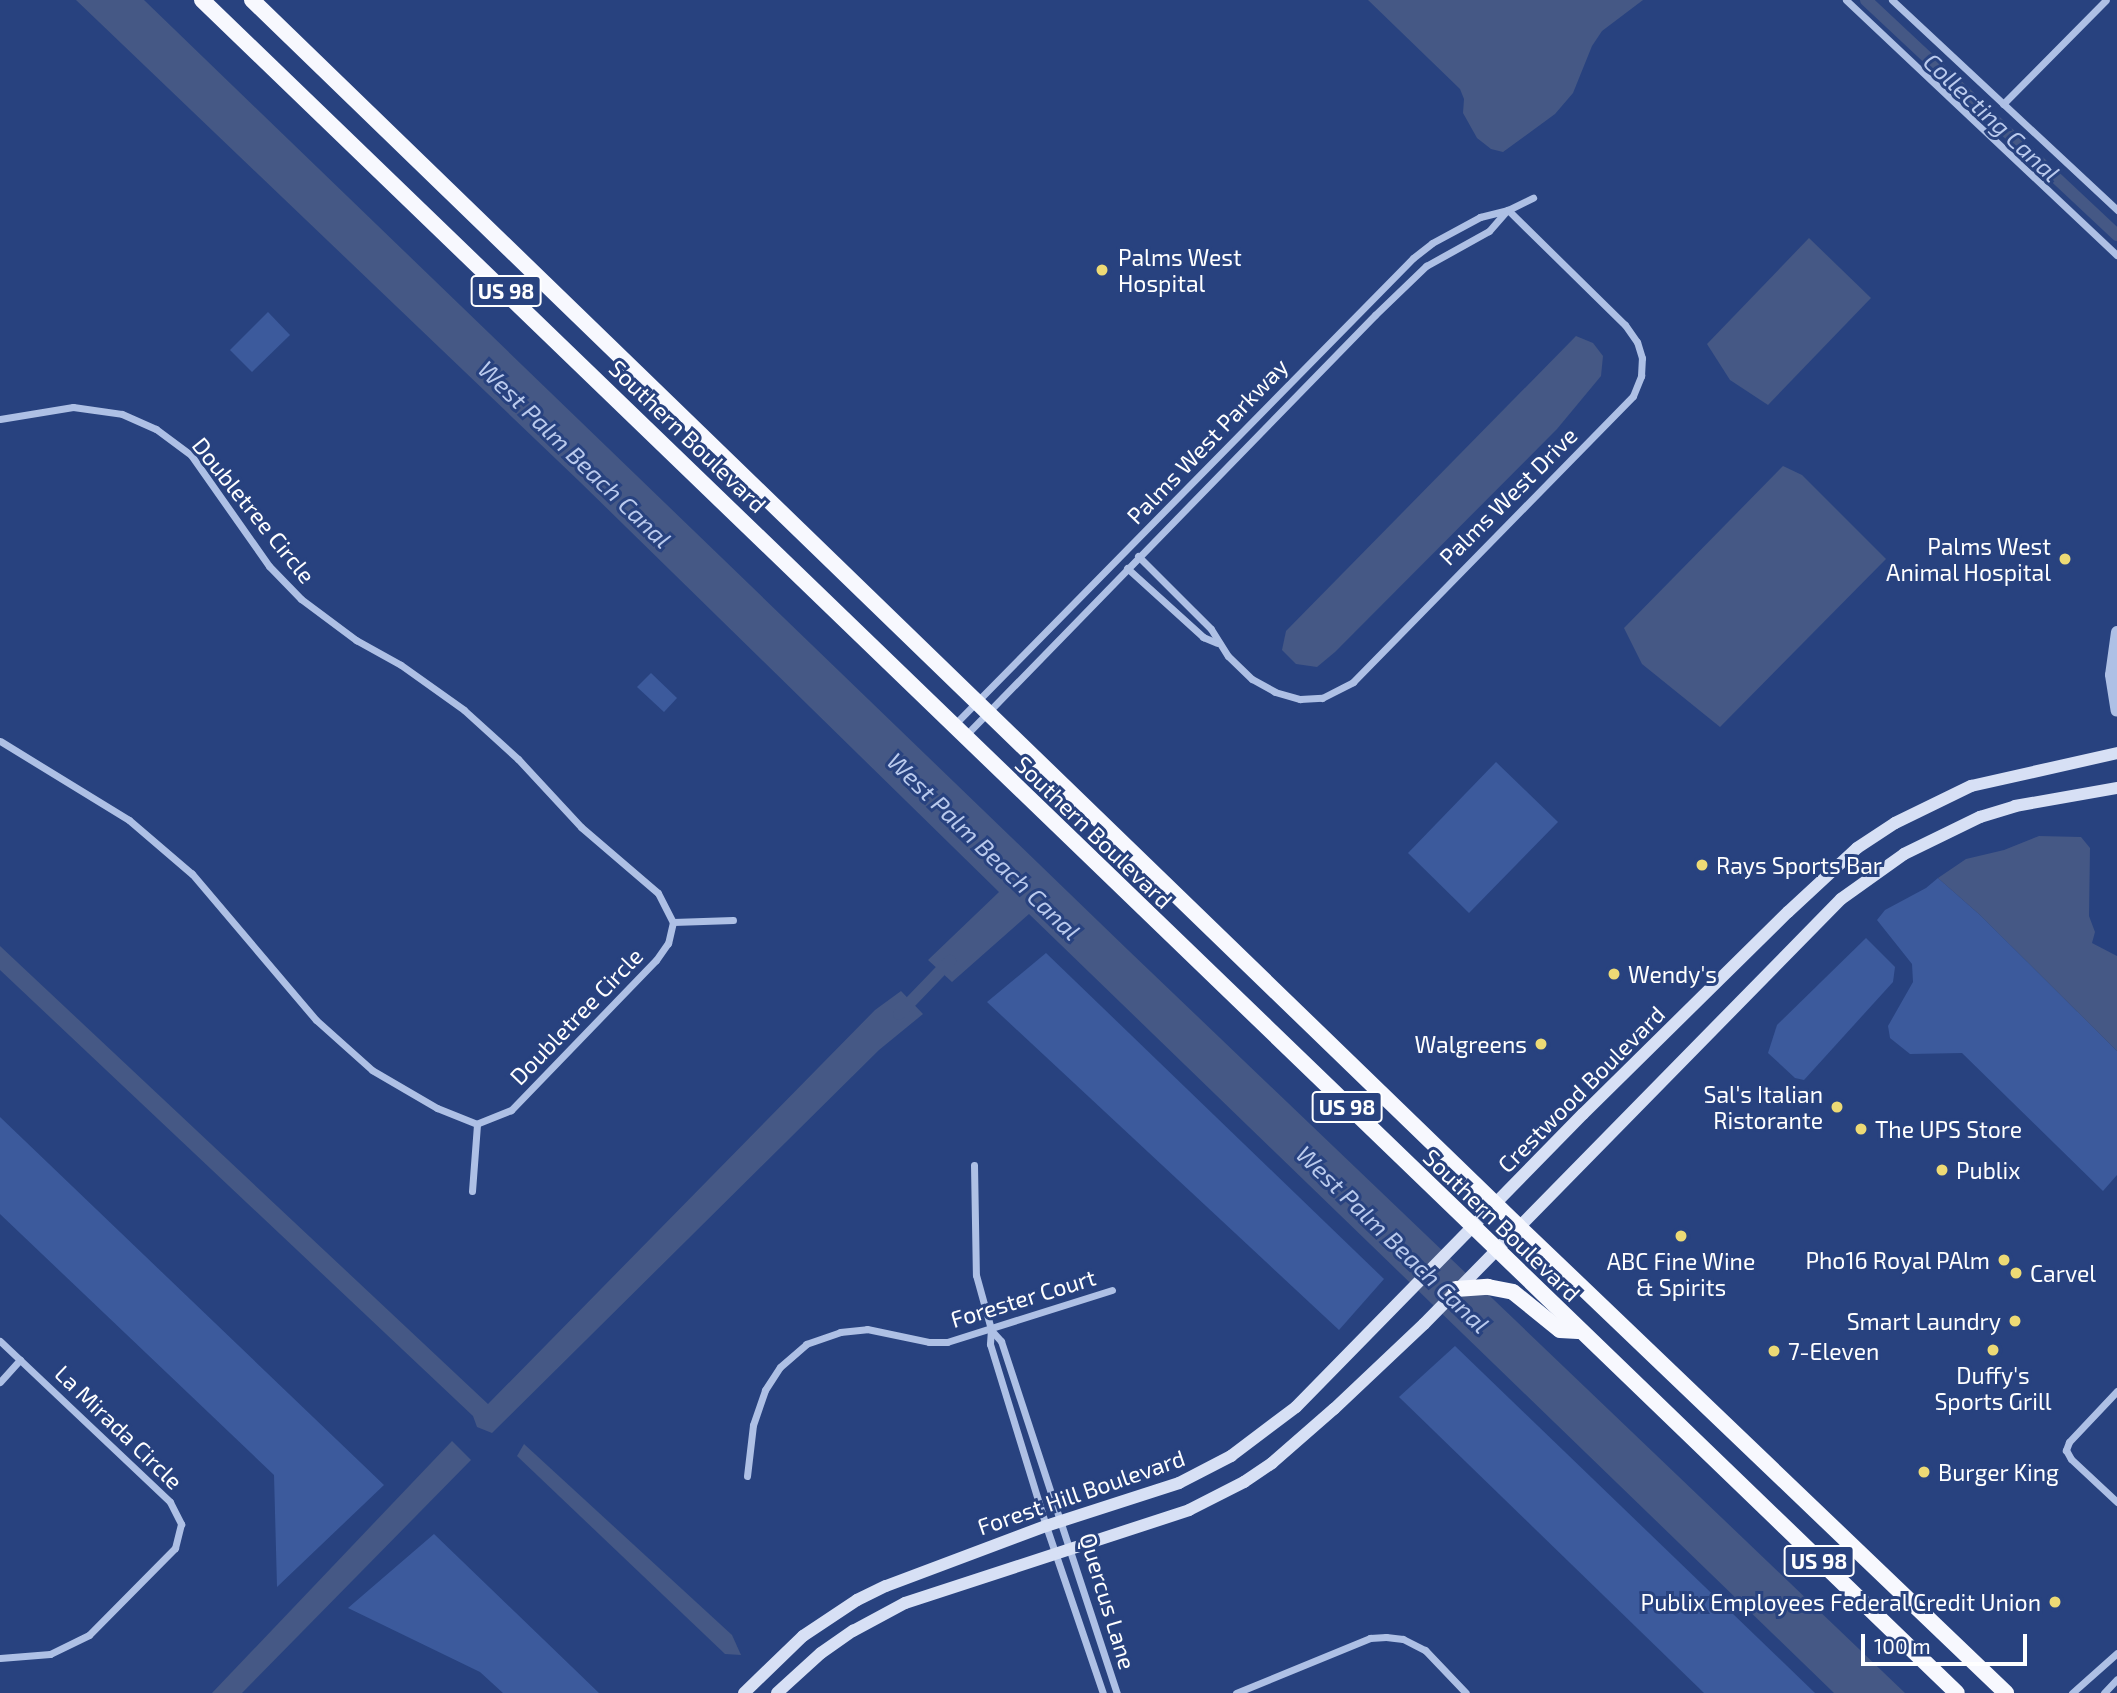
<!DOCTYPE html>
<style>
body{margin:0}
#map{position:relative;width:2117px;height:1693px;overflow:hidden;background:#28427f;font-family:"Exo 2",sans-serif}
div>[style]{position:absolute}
.green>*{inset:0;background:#3c5a9c}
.water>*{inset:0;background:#455885}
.canal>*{height:12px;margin:-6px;padding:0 6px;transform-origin:6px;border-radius:6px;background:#455885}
.minor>*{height:7px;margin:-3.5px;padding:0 3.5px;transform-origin:3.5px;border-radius:3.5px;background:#aec0e5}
.tertiary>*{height:12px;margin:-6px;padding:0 6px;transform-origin:6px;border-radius:6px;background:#aec0e5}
.secondary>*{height:12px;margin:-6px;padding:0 6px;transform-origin:6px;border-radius:6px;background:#d7e0f5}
.trunk>*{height:16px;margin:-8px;padding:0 8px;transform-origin:8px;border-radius:8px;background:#f7f8fe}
.dots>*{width:19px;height:19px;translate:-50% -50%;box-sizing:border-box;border:4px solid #28427f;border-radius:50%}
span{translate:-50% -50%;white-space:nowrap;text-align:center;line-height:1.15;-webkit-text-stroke:6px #28427f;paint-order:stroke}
.shield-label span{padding:2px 5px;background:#28427f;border:2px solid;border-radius:5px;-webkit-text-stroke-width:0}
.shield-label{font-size:21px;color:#fff;font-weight:700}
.poi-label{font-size:23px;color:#fff}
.left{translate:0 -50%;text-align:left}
.right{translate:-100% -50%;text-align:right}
.street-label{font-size:23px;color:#fff}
.water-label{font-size:24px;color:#bacaed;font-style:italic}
.scale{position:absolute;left:1861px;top:1634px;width:166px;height:32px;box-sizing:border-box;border:4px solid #fff;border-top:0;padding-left:9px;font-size:21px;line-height:24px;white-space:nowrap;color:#fff;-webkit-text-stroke:5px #28427f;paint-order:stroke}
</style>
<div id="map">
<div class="green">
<i style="clip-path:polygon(268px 312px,290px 335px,252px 372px,230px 350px)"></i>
<i style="clip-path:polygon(651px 673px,677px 698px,664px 712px,637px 687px)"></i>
<i style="clip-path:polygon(1496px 762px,1558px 822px,1469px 913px,1408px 853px)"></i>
<i style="clip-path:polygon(1938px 878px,1980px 915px,2117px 1051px,2117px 1175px,2103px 1191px,1962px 1053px,1910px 1054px,1890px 1038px,1888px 1026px,1913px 982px,1912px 964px,1877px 920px,1885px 910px,1926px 888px)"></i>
<i style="clip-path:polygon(1866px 938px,1895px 967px,1893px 982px,1804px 1080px,1795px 1078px,1768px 1053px,1777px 1025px)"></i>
<i style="clip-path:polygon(1046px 953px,1384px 1279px,1339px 1330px,987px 1002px)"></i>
<i style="clip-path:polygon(0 1117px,384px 1485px,277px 1587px,274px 1475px,0 1214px)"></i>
<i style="clip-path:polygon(1455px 1346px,1815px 1693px,1704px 1693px,1399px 1397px)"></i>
<i style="clip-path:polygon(434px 1534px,599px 1693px,503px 1693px,480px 1672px,348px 1608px)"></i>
</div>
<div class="water">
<i style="clip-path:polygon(76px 0,144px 0,1128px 950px,1905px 1693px,1834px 1693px,1029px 914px,952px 982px,928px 960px,999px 892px,580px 482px)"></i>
<i style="clip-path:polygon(1368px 0,1643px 0,1602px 31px,1592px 46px,1573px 93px,1555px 114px,1503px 152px,1491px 149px,1477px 138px,1463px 113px,1464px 99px,1460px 89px)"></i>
<i style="clip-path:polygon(1809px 238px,1871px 298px,1768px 405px,1730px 380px,1707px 344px)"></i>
<i style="clip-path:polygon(1576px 336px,1593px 343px,1603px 356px,1601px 376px,1557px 429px,1335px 652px,1317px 667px,1296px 664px,1282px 650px,1286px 631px)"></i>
<i style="clip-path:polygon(1783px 466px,1802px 475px,1886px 559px,1720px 727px,1642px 664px,1624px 628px)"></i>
<i style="clip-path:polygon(2039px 836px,2081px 837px,2090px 848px,2089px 916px,2095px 932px,2092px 943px,2117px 956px,2117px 1051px,1980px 915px,1938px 878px,1966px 859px,2004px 850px)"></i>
<i style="clip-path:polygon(0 946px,488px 1404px,875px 1010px,901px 991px,923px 1014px,879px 1050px,492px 1433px,477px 1427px,473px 1416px,0 970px)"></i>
<i style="clip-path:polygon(452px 1441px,471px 1460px,242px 1693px,212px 1693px)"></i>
<i style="clip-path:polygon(524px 1444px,732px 1635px,741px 1655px,725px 1654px,517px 1456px)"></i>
</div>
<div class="canal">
<i style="left:1866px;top:0;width:344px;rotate:43.1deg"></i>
<i style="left:899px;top:1014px;width:74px;rotate:-46.1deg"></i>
</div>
<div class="minor">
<i style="left:1846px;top:0;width:372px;rotate:43.3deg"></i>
<i style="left:1892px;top:0;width:308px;rotate:43deg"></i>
<i style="left:2003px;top:104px;width:146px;rotate:-45.3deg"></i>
<i style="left:0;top:419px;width:74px;rotate:-9.3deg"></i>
<i style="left:73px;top:407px;width:49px;rotate:8.1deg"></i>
<i style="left:122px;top:414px;width:37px;rotate:24deg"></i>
<i style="left:156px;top:429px;width:44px;rotate:36.6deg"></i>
<i style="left:191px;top:455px;width:136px;rotate:54.9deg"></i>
<i style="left:269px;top:566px;width:46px;rotate:45.9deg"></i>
<i style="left:301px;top:599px;width:69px;rotate:36.7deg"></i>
<i style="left:356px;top:640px;width:51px;rotate:29.1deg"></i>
<i style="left:401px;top:665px;width:77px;rotate:35.5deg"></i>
<i style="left:464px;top:710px;width:73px;rotate:42.2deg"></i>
<i style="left:518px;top:759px;width:93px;rotate:47.2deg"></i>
<i style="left:581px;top:827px;width:101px;rotate:40.6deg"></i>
<i style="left:658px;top:893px;width:33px;rotate:63deg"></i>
<i style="left:673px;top:922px;width:22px;rotate:103deg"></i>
<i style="left:668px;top:943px;width:21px;rotate:125deg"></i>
<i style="left:656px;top:960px;width:209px;rotate:134deg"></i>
<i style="left:511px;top:1110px;width:37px;rotate:158deg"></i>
<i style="left:477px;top:1124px;width:43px;rotate:-158.2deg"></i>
<i style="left:437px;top:1108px;width:75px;rotate:-149.7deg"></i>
<i style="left:372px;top:1070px;width:75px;rotate:-138.2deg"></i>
<i style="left:316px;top:1020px;width:192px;rotate:-130.3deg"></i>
<i style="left:192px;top:874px;width:83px;rotate:-139.4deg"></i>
<i style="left:129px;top:820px;width:151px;rotate:-148.5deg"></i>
<i style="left:1138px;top:556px;width:103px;rotate:45deg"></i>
<i style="left:1211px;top:629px;width:32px;rotate:58deg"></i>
<i style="left:1228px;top:656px;width:33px;rotate:44deg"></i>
<i style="left:1252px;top:679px;width:26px;rotate:29deg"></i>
<i style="left:1275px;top:692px;width:26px;rotate:16deg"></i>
<i style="left:1300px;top:699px;width:22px;rotate:-3deg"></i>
<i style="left:1322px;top:698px;width:35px;rotate:-27deg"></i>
<i style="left:1353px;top:682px;width:400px;rotate:-45.6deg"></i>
<i style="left:1633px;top:396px;width:22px;rotate:-68deg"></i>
<i style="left:1641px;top:376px;width:18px;rotate:-87deg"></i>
<i style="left:1642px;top:358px;width:17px;rotate:-107deg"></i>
<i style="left:1637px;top:342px;width:21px;rotate:-125deg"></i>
<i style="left:1625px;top:325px;width:164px;rotate:-135.5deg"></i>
<i style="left:1127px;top:568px;width:103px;rotate:42.2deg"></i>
<i style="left:1203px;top:637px;width:15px;rotate:23deg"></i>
<i style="left:954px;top:725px;width:655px;rotate:-45.49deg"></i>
<i style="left:1413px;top:258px;width:24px;rotate:-38deg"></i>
<i style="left:1432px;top:243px;width:55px;rotate:-28.4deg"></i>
<i style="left:1480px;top:217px;width:29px;rotate:-14deg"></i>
<i style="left:1508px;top:210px;width:28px;rotate:-26deg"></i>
<i style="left:965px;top:736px;width:588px;rotate:-45.76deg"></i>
<i style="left:1375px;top:315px;width:71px;rotate:-43.9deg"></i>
<i style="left:1426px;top:266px;width:72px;rotate:-29.1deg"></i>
<i style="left:1489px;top:231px;width:28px;rotate:-49deg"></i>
<i style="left:673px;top:922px;width:60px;rotate:-1.9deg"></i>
<i style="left:974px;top:1165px;width:110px;rotate:89deg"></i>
<i style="left:976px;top:1275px;width:56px;rotate:74.5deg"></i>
<i style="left:991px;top:1329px;width:15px;rotate:94deg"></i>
<i style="left:990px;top:1344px;width:190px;rotate:72.9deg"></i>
<i style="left:1046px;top:1526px;width:176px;rotate:71.2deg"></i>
<i style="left:472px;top:1191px;width:67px;rotate:-85.7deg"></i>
<i style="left:991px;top:1330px;width:15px;rotate:48deg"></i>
<i style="left:1001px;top:1341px;width:371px;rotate:71.8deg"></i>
<i style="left:0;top:1341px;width:234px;rotate:43.4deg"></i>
<i style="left:170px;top:1502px;width:25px;rotate:63deg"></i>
<i style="left:181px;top:1524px;width:25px;rotate:104deg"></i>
<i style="left:175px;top:1548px;width:122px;rotate:134.7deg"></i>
<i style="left:89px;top:1635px;width:43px;rotate:154deg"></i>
<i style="left:50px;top:1654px;width:50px;rotate:175.4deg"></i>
<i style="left:0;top:1382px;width:30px;rotate:-48deg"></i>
<i style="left:2117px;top:1391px;width:70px;rotate:133.3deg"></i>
<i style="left:2069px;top:1442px;width:9px;rotate:111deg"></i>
<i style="left:2066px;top:1450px;width:10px;rotate:61deg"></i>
<i style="left:2071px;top:1459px;width:63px;rotate:43.1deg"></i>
<i style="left:747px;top:1476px;width:51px;rotate:-83.3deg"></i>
<i style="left:753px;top:1425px;width:37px;rotate:-71deg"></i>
<i style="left:765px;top:1390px;width:27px;rotate:-57deg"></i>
<i style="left:780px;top:1367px;width:35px;rotate:-41deg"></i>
<i style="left:806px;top:1344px;width:36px;rotate:-19deg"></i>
<i style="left:840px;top:1332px;width:27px;rotate:-6deg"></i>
<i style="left:867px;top:1329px;width:63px;rotate:11.8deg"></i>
<i style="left:929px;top:1342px;width:18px"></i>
<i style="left:947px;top:1342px;width:173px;rotate:-17.5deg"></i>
<i style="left:1236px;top:1693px;width:145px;rotate:-22.3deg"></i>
<i style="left:1370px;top:1638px;width:16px;rotate:-4deg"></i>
<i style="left:1386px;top:1637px;width:17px;rotate:7deg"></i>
<i style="left:1403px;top:1639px;width:25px;rotate:27deg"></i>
<i style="left:1425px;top:1650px;width:59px;rotate:46.4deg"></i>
<i style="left:2072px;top:1693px;width:60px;rotate:-41.6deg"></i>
<i style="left:2104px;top:1693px;width:19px;rotate:-47deg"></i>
</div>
<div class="tertiary">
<i style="left:2117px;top:632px;width:43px;rotate:97.9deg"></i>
<i style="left:2111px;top:675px;width:36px;rotate:81deg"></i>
</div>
<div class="secondary">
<i style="left:744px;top:1693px;width:82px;rotate:-44deg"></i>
<i style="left:803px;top:1636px;width:65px;rotate:-33.7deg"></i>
<i style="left:857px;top:1600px;width:32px;rotate:-26deg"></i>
<i style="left:886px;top:1586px;width:171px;rotate:-20.6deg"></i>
<i style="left:1046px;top:1526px;width:140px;rotate:-17.9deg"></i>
<i style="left:1179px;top:1483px;width:59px;rotate:-27.4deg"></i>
<i style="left:1231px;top:1456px;width:81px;rotate:-37deg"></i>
<i style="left:1296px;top:1407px;width:410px;rotate:-45.6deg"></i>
<i style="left:1583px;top:1114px;width:288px;rotate:-44.6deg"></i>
<i style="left:1788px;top:912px;width:94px;rotate:-42.8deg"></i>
<i style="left:1857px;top:848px;width:45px;rotate:-33.3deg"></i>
<i style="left:1895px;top:823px;width:85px;rotate:-26deg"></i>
<i style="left:1971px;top:786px;width:150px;rotate:-12.7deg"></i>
<i style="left:777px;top:1693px;width:59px;rotate:-42.3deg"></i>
<i style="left:821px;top:1653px;width:39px;rotate:-35deg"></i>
<i style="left:853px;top:1631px;width:59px;rotate:-28.3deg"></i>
<i style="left:905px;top:1603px;width:299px;rotate:-18.1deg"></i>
<i style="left:1189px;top:1510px;width:62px;rotate:-27deg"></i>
<i style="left:1244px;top:1482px;width:34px;rotate:-34deg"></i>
<i style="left:1272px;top:1463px;width:82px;rotate:-41.1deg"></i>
<i style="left:1334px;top:1409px;width:124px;rotate:-43.4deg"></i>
<i style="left:1424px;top:1324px;width:595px;rotate:-45.54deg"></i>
<i style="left:1841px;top:899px;width:77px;rotate:-35.5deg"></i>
<i style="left:1904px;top:854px;width:85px;rotate:-26deg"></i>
<i style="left:1980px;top:817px;width:37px;rotate:-17deg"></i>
<i style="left:2015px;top:806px;width:104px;rotate:-10deg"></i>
</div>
<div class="trunk">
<i style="left:202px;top:0;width:2438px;rotate:43.97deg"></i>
<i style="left:252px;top:0;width:1761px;rotate:44.08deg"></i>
<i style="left:1517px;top:1225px;width:677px;rotate:43.74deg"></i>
<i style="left:1456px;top:1289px;width:32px;rotate:-4deg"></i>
<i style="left:1488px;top:1287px;width:25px;rotate:11deg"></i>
<i style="left:1513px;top:1292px;width:60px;rotate:39deg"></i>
<i style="left:1560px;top:1330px;width:18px;rotate:3deg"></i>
</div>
<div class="dots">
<i style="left:1102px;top:270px;background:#edda75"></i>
<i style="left:2065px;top:559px;background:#edda75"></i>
<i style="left:1702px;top:865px;background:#edda75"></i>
<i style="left:1614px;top:974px;background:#edda75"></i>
<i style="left:1541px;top:1044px;background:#edda75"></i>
<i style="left:1837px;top:1107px;background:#edda75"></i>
<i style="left:1861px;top:1129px;background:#edda75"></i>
<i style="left:1942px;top:1170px;background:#edda75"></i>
<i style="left:1681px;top:1236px;background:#edda75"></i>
<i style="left:2004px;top:1260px;background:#edda75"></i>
<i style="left:2016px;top:1273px;background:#edda75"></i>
<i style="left:2015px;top:1321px;background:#edda75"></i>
<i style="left:1993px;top:1350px;background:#edda75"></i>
<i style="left:1774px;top:1351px;background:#edda75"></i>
<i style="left:1924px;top:1472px;background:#edda75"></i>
<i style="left:2055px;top:1602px;background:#edda75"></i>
</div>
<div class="shield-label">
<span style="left:506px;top:291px">US 98</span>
<span style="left:1347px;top:1107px">US 98</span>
<span style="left:1819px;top:1561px">US 98</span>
</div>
<div class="poi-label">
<span class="left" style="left:1118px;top:270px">Palms West<br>Hospital</span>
<span class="right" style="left:2051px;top:559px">Palms West<br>Animal Hospital</span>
<span class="left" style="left:1716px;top:865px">Rays Sports Bar</span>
<span class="left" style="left:1628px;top:974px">Wendy's</span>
<span class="right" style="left:1527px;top:1044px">Walgreens</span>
<span class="right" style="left:1823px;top:1107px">Sal's Italian<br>Ristorante</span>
<span class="left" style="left:1875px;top:1129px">The UPS Store</span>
<span class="left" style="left:1956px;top:1170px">Publix</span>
<span class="right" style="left:1990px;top:1260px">Pho16 Royal PAlm</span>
<span style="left:1681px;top:1274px">ABC Fine Wine<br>&amp; Spirits</span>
<span class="left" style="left:2030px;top:1273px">Carvel</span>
<span class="right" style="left:2001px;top:1321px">Smart Laundry</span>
<span class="left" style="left:1788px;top:1351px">7-Eleven</span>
<span style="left:1993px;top:1388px">Duffy's<br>Sports Grill</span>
<span class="left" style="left:1938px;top:1472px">Burger King</span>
<span class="right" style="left:2041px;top:1602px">Publix Employees Federal Credit Union</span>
</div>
<div class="street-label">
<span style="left:688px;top:436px;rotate:44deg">Southern Boulevard</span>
<span style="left:1207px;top:441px;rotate:-46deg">Palms West Parkway</span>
<span style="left:1508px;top:496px;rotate:-45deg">Palms West Drive</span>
<span style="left:254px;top:510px;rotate:51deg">Doubletree Circle</span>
<span style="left:1094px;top:832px;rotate:44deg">Southern Boulevard</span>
<span style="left:576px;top:1016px;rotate:-46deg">Doubletree Circle</span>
<span style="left:1581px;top:1089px;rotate:-45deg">Crestwood Boulevard</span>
<span style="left:1502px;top:1225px;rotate:44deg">Southern Boulevard</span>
<span style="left:1023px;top:1298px;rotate:-17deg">Forester Court</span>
<span style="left:119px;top:1427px;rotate:44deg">La Mirada Circle</span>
<span style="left:1081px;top:1492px;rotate:-19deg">Forest Hill Boulevard</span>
<span style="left:1108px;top:1601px;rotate:73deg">Quercus Lane</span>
</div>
<div class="water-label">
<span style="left:1992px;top:117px;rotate:43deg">Collecting Canal</span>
<span style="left:575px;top:454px;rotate:44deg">West Palm Beach Canal</span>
<span style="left:984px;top:846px;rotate:44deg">West Palm Beach Canal</span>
<span style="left:1393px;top:1239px;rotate:44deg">West Palm Beach Canal</span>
</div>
<div class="scale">100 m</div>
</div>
